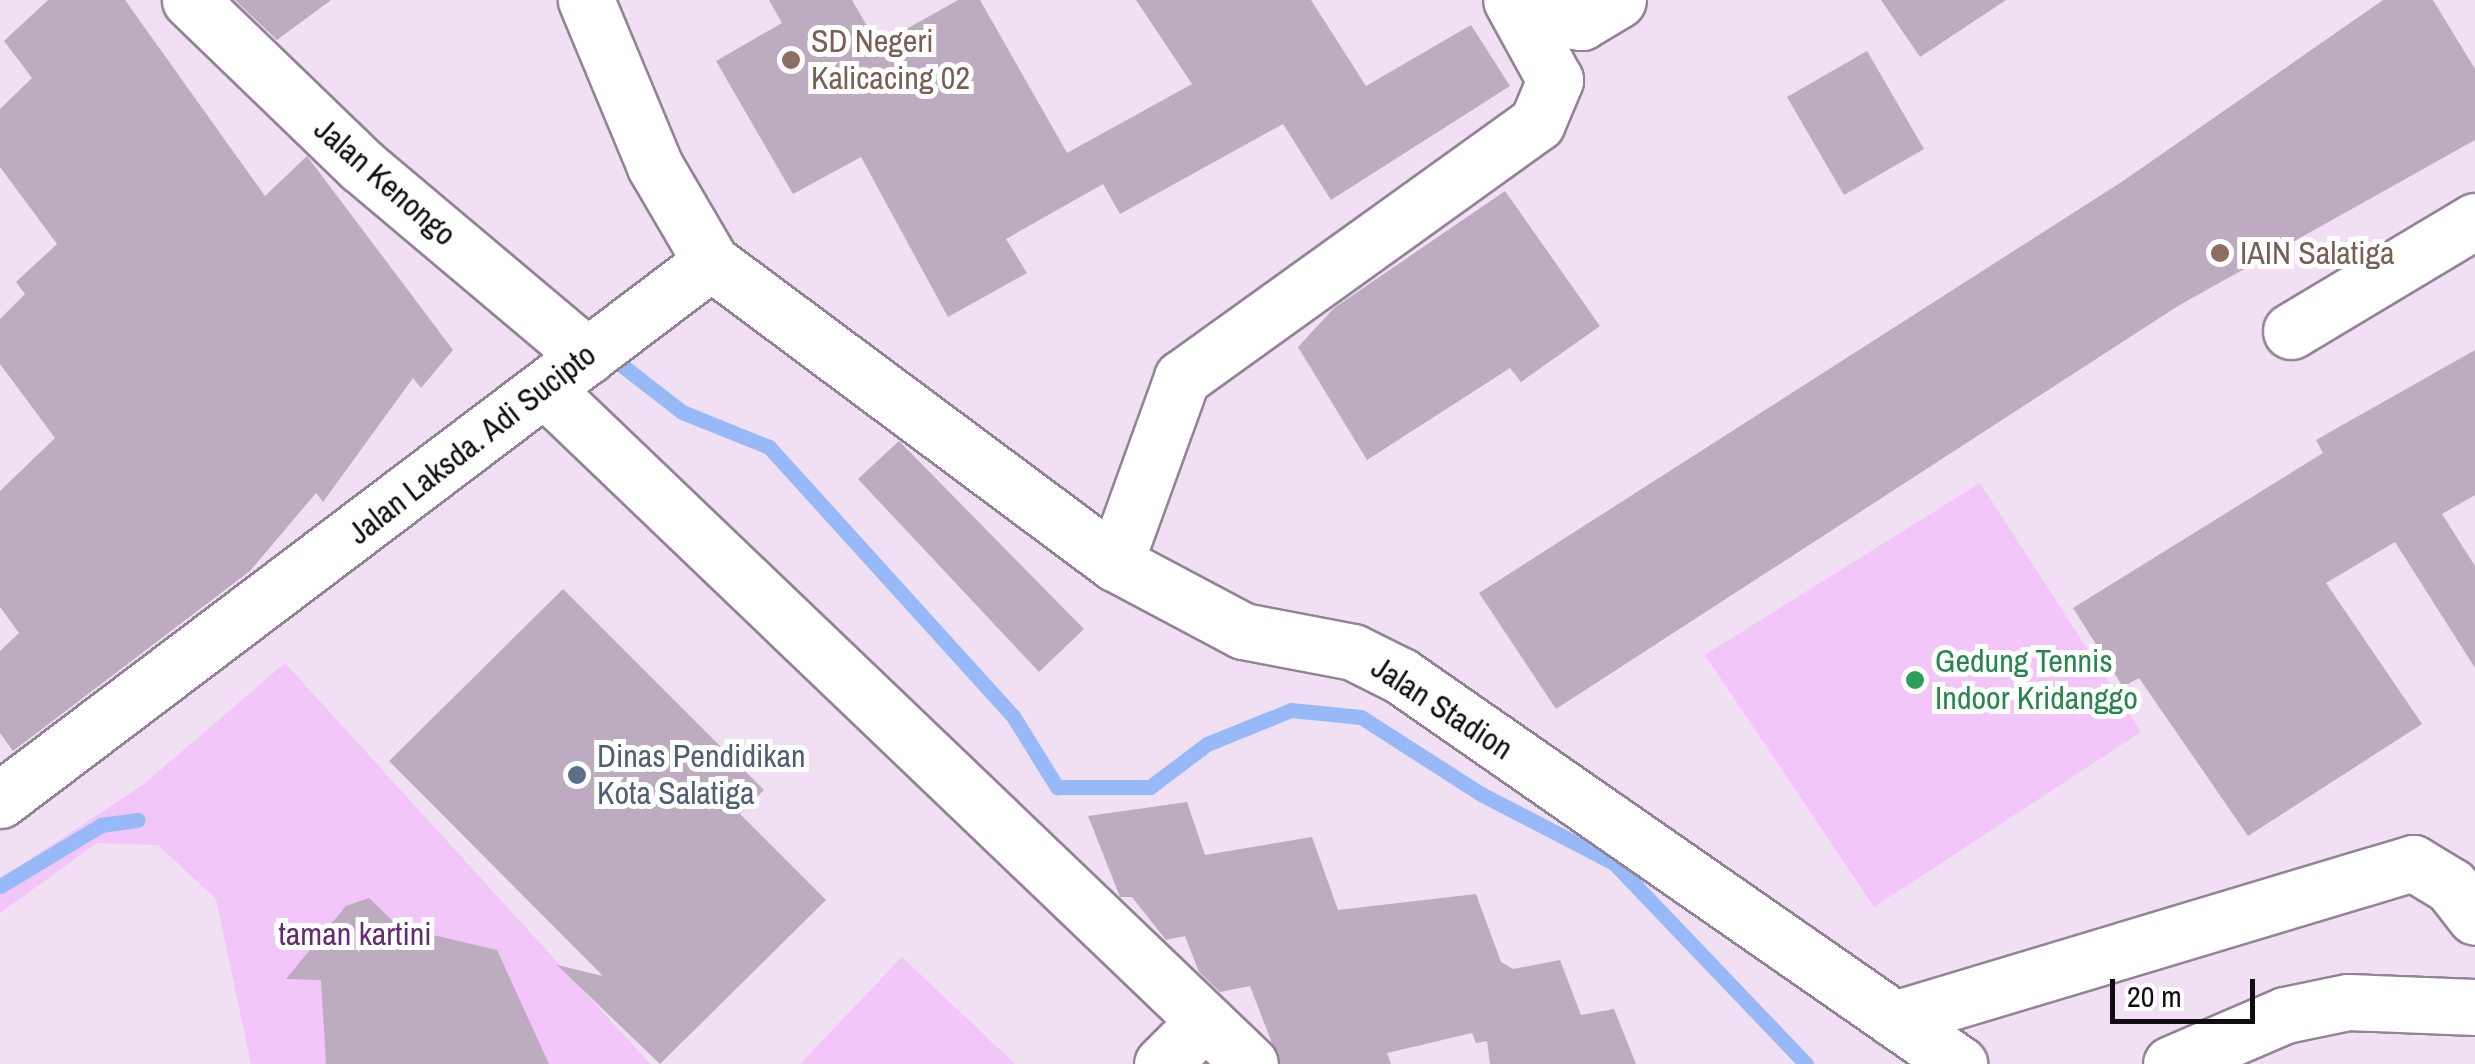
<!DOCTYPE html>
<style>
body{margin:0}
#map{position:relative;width:2475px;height:1064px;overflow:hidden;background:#f1dff4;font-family:"Archivo Narrow",sans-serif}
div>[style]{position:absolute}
.green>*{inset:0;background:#f2c6f9}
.stream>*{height:15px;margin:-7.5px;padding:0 7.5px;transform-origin:7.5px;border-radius:7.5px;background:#98b9f7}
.building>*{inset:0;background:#bdacc0}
.roads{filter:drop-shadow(2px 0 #938396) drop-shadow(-2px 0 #938396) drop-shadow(0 2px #938396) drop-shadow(0 -2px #938396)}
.minor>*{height:55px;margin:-27.5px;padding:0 27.5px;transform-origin:27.5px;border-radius:27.5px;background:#fff}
.major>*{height:55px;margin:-27.5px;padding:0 27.5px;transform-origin:27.5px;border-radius:27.5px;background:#fff}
.dots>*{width:28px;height:28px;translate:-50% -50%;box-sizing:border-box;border:5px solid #fff;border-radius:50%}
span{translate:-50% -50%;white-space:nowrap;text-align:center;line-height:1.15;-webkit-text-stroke:10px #fff;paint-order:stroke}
.education-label{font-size:32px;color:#785e54}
.left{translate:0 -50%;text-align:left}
.street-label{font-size:32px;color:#110c12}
.leisure-label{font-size:32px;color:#27864d}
.service-label{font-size:32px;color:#4e5e75}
.park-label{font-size:32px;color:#652b6f}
.scale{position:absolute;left:2110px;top:979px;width:145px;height:45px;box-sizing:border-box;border:5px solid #110c12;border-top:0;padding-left:12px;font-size:30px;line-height:35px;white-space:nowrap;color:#110c12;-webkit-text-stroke:8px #fff;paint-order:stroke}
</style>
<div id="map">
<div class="green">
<i style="clip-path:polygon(1980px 483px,2141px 732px,1874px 907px,1705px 655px)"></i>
<i style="clip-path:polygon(285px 663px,650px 1064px,251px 1064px,216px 899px,158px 845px,97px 843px,0 913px,0 879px,144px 784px)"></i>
<i style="clip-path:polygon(902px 957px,1015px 1064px,800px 1064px)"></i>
</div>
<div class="stream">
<i style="left:606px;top:353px;width:96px;rotate:37.8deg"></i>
<i style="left:682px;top:412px;width:94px;rotate:21.9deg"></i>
<i style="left:769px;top:447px;width:363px;rotate:47.8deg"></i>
<i style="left:1013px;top:716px;width:84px;rotate:58.2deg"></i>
<i style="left:1057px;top:787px;width:93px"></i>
<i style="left:1150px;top:787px;width:71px;rotate:-37deg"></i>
<i style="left:1207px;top:744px;width:91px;rotate:-22deg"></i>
<i style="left:1291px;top:710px;width:70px;rotate:5.7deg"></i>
<i style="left:1361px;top:717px;width:143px;rotate:32.7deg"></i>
<i style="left:1481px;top:794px;width:150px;rotate:27.4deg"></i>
<i style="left:1614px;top:863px;width:278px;rotate:46.3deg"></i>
<i style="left:0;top:886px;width:118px;rotate:-31.1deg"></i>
<i style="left:101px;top:825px;width:37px;rotate:-8deg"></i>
</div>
<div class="building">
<i style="clip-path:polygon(48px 0,125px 0,265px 196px,307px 156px,453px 350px,421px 388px,413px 378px,323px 502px,316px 493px,250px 571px,13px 751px,0 733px,0 651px,19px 633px,0 607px,0 491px,55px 438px,0 364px,0 319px,25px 294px,16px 282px,57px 244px,0 167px,0 109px,32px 78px,4px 41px)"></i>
<i style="clip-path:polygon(235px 0,331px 0,277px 40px)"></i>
<i style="clip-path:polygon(769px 0,852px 0,878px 45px,958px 0,980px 0,1067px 153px,1192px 84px,1136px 0,1311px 0,1366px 86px,1471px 25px,1510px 86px,1331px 200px,1283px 124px,1120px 214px,1103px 184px,1006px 239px,1027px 273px,948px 317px,861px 157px,793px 194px,716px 61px,782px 23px)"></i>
<i style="clip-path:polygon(1881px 0,2006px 0,1920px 57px)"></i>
<i style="clip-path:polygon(2383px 0,2433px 0,2475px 69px,2475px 140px,2178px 306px,1556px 709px,1479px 593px,2123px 181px)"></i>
<i style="clip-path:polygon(1867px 51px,1924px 149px,1844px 195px,1787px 97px)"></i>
<i style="clip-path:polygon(1505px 191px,1600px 326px,1521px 382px,1510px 368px,1367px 460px,1298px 347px,1334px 308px)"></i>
<i style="clip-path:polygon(2475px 350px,2475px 495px,2442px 514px,2475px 566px,2475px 668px,2395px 542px,2326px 583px,2422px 724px,2248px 836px,2139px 678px,2123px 687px,2073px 608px,2323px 453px,2316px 440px)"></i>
<i style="clip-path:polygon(899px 441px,1084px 629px,1039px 672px,858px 479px)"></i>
<i style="clip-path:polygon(563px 589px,764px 790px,740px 814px,826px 900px,660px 1064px,557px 965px,603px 976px,389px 761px)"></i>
<i style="clip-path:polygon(1187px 802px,1205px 855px,1312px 837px,1338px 910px,1476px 894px,1501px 962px,1513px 969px,1560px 960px,1581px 1015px,1614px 1009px,1636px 1064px,1490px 1064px,1487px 1041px,1476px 1043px,1472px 1033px,1387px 1053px,1391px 1064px,1280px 1064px,1250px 986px,1220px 992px,1199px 972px,1185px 936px,1166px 940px,1132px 897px,1120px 897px,1088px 816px)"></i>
<i style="clip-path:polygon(369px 898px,399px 927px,497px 950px,549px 1064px,326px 1064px,321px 980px,286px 979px,346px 906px)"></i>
</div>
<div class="roads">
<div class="minor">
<i style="left:190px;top:0;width:239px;rotate:44deg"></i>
<i style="left:362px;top:166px;width:295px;rotate:40.1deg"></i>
<i style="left:1520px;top:14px;width:62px;rotate:7.5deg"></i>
<i style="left:1581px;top:22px;width:43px;rotate:-30.7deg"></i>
<i style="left:711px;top:262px;width:504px;rotate:36.69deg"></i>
<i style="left:1115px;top:563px;width:145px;rotate:28deg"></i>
<i style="left:1243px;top:631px;width:112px;rotate:10.8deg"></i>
<i style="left:1353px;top:652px;width:54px;rotate:26.6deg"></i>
<i style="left:1401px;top:676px;width:680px;rotate:34.81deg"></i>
<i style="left:2291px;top:331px;width:214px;rotate:-30.9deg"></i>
<i style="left:547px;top:391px;width:973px;rotate:43.75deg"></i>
<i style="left:1115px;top:563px;width:197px;rotate:-70.1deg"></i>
<i style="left:1182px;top:378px;width:437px;rotate:-35.7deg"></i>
<i style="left:1537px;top:123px;width:47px;rotate:-67.3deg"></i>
<i style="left:1555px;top:80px;width:91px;rotate:-118.8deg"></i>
<i style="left:1894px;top:1019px;width:542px;rotate:-16.73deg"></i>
<i style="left:2413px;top:863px;width:44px;rotate:31.2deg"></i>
<i style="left:2451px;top:886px;width:39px;rotate:52deg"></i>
<i style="left:1162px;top:1064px;width:59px;rotate:-45deg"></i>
<i style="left:2171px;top:1064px;width:124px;rotate:-23.3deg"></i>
<i style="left:2285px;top:1015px;width:64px;rotate:-11.7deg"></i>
<i style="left:2348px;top:1002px;width:127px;rotate:2.3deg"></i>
</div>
<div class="major">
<i style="left:0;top:800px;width:892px;rotate:-37.11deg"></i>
<i style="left:711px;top:262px;width:111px;rotate:-120.3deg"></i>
<i style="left:655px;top:166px;width:180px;rotate:-112.6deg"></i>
</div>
</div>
<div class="dots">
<i style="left:791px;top:60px;background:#8d6e63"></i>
<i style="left:2220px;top:253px;background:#8d6e63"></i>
<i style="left:1915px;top:680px;background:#2e9e5b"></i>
<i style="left:577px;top:775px;background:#5c6f8a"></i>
</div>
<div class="education-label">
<span class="left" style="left:811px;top:60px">SD Negeri<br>Kalicacing 02</span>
<span class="left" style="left:2240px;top:253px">IAIN Salatiga</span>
</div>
<div class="street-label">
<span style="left:385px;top:182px;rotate:41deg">Jalan Kenongo</span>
<span style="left:472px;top:444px;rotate:-38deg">Jalan Laksda. Adi Sucipto</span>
<span style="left:1442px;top:708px;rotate:33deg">Jalan Stadion</span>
</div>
<div class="leisure-label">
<span class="left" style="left:1935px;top:680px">Gedung Tennis<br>Indoor Kridanggo</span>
</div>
<div class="service-label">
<span class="left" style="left:597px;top:775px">Dinas Pendidikan<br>Kota Salatiga</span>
</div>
<div class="park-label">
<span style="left:355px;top:934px">taman kartini</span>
</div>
<div class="scale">20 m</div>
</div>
